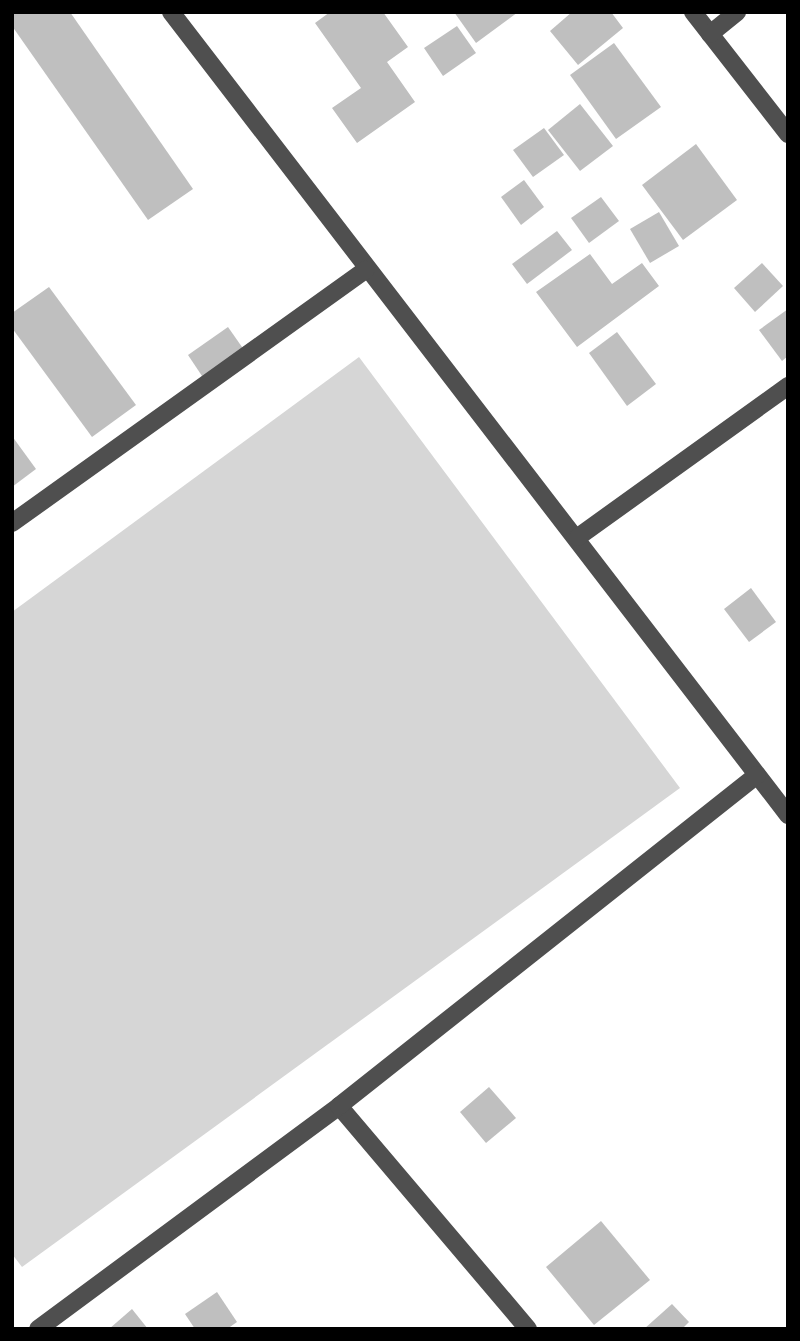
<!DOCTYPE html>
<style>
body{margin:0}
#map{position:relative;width:800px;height:1341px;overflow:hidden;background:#fff;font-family:"Open Sans",sans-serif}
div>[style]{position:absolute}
.green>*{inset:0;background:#d6d6d6}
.building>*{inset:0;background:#bfbfbf}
.minor>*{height:18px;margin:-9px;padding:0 9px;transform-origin:9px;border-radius:9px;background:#4f4f4f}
span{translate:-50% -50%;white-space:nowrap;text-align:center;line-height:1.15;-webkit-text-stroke:5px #fff;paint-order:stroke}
.frame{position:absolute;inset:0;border:14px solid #000;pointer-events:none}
</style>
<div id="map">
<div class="green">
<i style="clip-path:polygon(359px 357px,680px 788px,22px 1267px,12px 1254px,12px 612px)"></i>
</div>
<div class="building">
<i style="clip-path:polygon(12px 12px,70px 12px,193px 189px,148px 220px,12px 26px)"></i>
<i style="clip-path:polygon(330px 12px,383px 12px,408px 47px,387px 62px,415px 102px,357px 143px,332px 108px,361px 88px,315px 23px)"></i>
<i style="clip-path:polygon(454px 12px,518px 12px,476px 43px)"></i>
<i style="clip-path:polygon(572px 12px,611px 12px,623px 28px,578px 65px,550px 31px)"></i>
<i style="clip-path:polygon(457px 26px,476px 53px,443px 76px,424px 48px)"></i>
<i style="clip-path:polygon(614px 43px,661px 107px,616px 139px,570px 75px)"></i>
<i style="clip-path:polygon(580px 104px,613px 146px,580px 171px,548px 130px)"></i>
<i style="clip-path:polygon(544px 128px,564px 155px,533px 177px,513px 150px)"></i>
<i style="clip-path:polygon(696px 144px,737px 200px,683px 240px,642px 185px)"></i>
<i style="clip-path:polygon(524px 180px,544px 207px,521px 225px,501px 197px)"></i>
<i style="clip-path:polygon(601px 197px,619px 221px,589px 243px,571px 218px)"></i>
<i style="clip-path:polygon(659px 212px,679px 246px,650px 263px,630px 229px)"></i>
<i style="clip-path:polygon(557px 231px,572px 250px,527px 284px,512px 264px)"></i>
<i style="clip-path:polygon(590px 254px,612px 284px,642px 263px,659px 286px,577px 347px,536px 292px)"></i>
<i style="clip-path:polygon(762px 263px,783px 286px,755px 312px,734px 288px)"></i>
<i style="clip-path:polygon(49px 287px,136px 405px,92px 437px,12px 328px,12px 313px)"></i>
<i style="clip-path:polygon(788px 309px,788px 356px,782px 361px,759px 330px)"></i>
<i style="clip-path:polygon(228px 327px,249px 357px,208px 385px,188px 355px)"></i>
<i style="clip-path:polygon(617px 332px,656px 384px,627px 406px,589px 353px)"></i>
<i style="clip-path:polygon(12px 436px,36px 469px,12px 487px)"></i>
<i style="clip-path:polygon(751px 588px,776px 622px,749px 642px,724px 609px)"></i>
<i style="clip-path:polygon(489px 1087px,516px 1118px,486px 1143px,460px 1112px)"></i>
<i style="clip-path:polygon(601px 1221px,650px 1280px,594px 1325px,546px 1267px)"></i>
<i style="clip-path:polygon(217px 1292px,237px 1322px,227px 1329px,195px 1329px,185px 1314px)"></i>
<i style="clip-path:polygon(672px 1304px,689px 1322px,682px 1329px,644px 1329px)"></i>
<i style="clip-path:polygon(132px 1309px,148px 1329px,109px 1329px)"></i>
</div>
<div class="minor">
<i style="left:171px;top:12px;width:1013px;rotate:52.46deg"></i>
<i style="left:693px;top:12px;width:155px;rotate:52.1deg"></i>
<i style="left:710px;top:34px;width:35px;rotate:-39deg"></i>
<i style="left:12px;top:523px;width:435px;rotate:-35.6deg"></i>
<i style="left:578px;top:537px;width:259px;rotate:-35.7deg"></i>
<i style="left:339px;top:1106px;width:292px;rotate:49.7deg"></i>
<i style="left:38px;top:1329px;width:375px;rotate:-36.5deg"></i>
<i style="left:339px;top:1106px;width:533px;rotate:-38.37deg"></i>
</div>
<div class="frame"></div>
</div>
